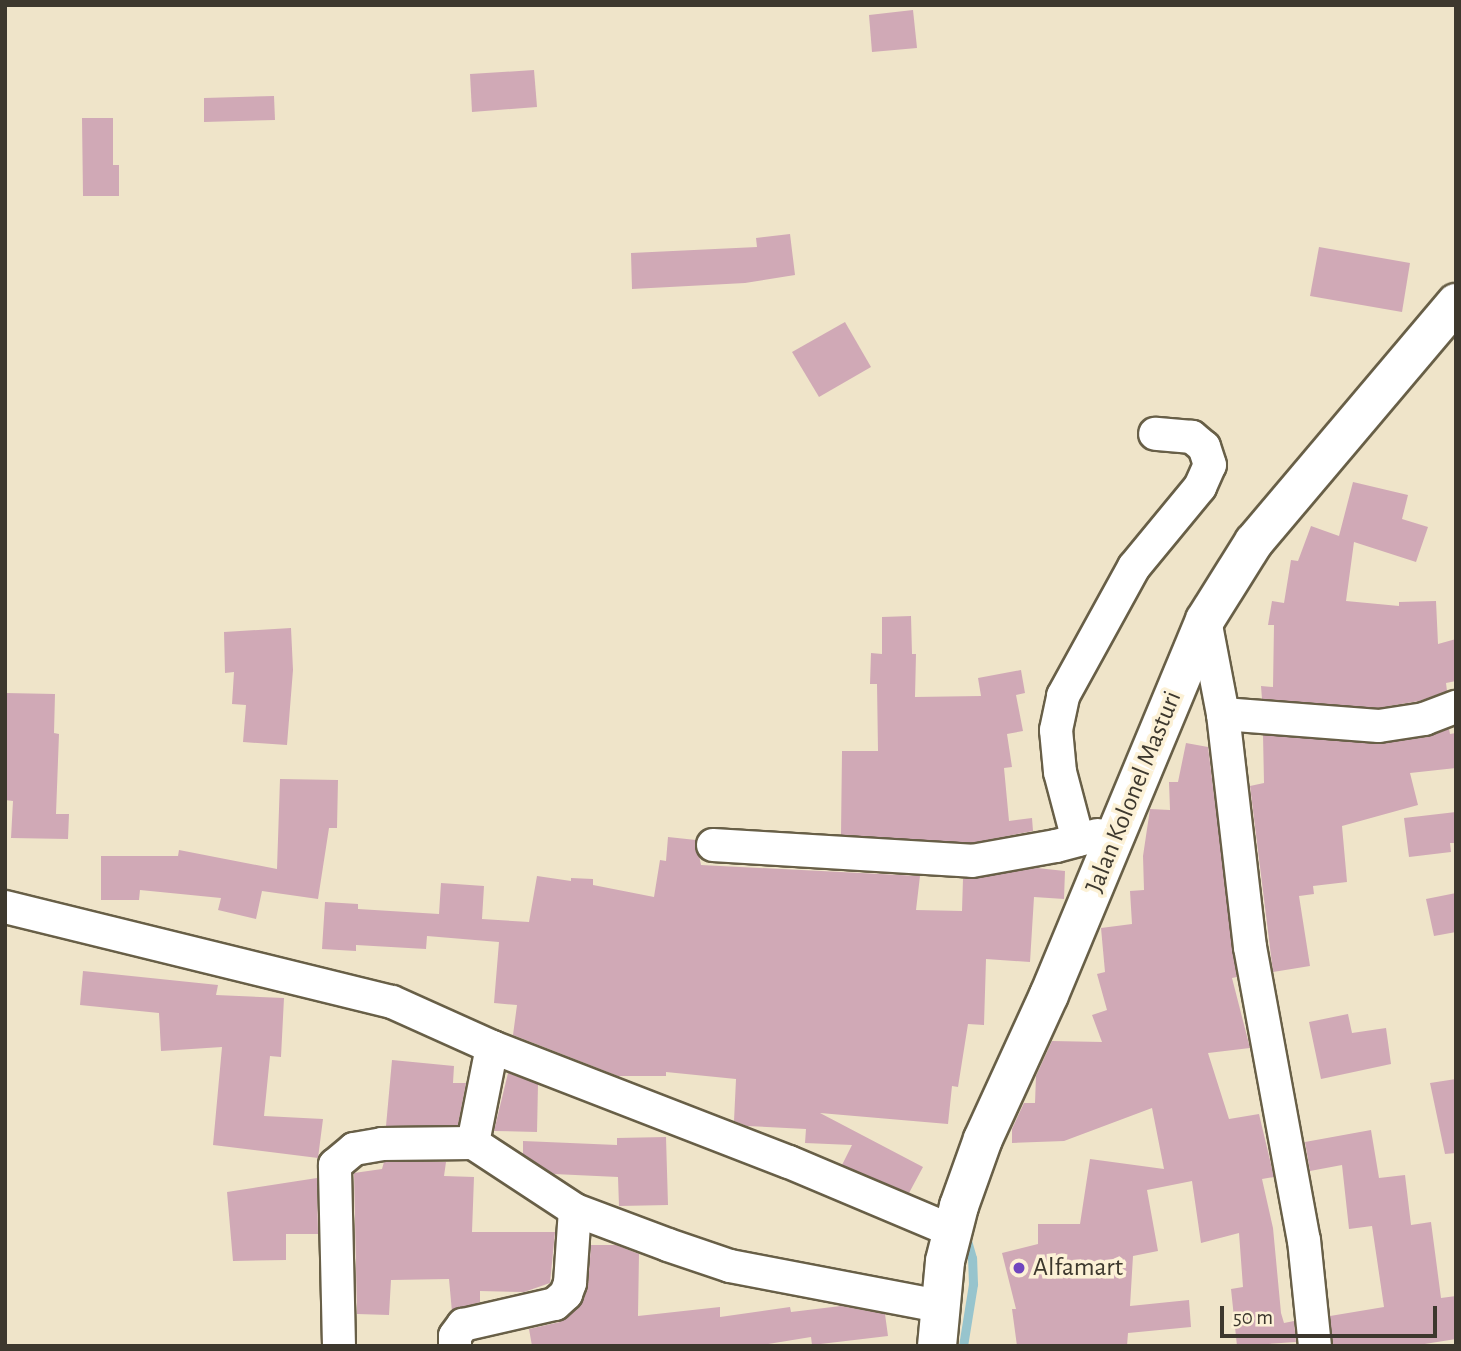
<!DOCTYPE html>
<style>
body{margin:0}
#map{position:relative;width:1461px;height:1351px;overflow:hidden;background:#efe4c9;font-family:"Alegreya Sans",sans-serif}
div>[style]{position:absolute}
.stream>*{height:9px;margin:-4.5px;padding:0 4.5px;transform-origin:4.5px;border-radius:4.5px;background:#97c4cd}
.building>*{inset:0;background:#d0a9b6}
.roads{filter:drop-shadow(2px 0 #685f47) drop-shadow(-2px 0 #685f47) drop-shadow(0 2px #685f47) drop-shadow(0 -2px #685f47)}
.minor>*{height:32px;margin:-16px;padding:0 16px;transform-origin:16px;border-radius:16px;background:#fff}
.primary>*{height:38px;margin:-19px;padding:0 19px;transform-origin:19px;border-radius:19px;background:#fff}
.dots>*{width:19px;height:19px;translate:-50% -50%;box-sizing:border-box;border:4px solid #fcf1d6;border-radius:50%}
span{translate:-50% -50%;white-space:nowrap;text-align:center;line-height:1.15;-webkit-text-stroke:7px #fcf1d6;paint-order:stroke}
.street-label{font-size:26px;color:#3d382e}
.poi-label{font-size:26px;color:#3d382e}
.left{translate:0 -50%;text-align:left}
.frame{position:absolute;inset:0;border:7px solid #3d382e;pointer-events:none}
.scale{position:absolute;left:1220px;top:1306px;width:217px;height:32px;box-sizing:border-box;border:4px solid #3d382e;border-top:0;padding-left:9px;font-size:21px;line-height:24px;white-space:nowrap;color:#3d382e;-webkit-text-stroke:5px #fcf1d6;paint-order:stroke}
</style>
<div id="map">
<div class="stream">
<i style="left:963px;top:1346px;width:63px;rotate:-80.8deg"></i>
<i style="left:973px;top:1284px;width:26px;rotate:-92deg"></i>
<i style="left:972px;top:1258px;width:22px;rotate:-106deg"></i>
</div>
<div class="building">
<i style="clip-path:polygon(913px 10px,917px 48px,872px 52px,869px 15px)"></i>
<i style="clip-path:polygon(534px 70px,537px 107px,472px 112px,470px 74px)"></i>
<i style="clip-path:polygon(274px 96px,275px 120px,204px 122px,204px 98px)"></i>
<i style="clip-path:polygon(82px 118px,113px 118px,113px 165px,119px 165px,119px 196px,83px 196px)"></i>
<i style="clip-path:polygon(790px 234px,795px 275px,745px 283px,632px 289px,631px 253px,757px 247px,756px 238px)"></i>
<i style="clip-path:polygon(1319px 247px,1410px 263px,1402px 312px,1310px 296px)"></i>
<i style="clip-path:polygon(845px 322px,871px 367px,819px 397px,792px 352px)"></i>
<i style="clip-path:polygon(1353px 482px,1408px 495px,1402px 519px,1428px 527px,1416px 562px,1354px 542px,1346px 601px,1399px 606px,1399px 602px,1436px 601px,1438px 644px,1456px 639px,1456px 681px,1446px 683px,1447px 691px,1419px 701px,1378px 708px,1262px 699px,1261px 686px,1273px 687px,1274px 625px,1268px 625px,1272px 601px,1284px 603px,1291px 560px,1298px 561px,1311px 526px,1339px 536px)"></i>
<i style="clip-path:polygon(911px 616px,912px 654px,916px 654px,915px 697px,981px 696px,978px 678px,1021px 670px,1025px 693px,1016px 695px,1023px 731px,1007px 734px,1012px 767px,1004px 768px,1009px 821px,1032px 818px,1033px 831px,971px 843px,841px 835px,842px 751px,878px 751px,877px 684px,870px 684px,871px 653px,882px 654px,882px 617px)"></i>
<i style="clip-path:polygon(291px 628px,293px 670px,287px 745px,243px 742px,246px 705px,232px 704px,234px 672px,225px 673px,224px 632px)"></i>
<i style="clip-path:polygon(5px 693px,55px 694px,54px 733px,59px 734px,56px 814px,69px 814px,68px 839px,11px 838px,13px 801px,5px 800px)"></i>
<i style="clip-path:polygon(1449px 729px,1450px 734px,1456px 733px,1456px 768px,1410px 773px,1418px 805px,1342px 826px,1347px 882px,1313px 886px,1314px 894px,1299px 896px,1310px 966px,1273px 972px,1250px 786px,1264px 783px,1263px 735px,1378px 744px,1427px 737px)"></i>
<i style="clip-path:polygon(1186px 743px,1208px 747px,1237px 977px,1232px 978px,1250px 1048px,1208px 1053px,1229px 1119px,1259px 1114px,1274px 1177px,1262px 1179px,1273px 1228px,1281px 1313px,1284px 1323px,1294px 1321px,1296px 1342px,1237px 1346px,1231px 1289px,1243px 1287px,1239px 1233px,1201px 1243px,1192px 1181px,1147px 1190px,1158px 1251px,1133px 1256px,1130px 1306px,1189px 1300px,1191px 1327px,1128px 1333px,1127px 1346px,1017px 1346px,1012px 1309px,1016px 1309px,1002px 1253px,1038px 1244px,1038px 1224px,1080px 1224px,1090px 1159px,1164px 1169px,1152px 1108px,1064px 1141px,1012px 1143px,1012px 1129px,1024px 1103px,1035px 1103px,1036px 1076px,1052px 1041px,1102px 1042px,1092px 1015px,1107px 1010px,1097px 974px,1105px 972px,1101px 928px,1132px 924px,1130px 891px,1144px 890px,1143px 856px,1150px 809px,1170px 810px,1169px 782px,1178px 782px)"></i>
<i style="clip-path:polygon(280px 779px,338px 780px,337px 828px,329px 828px,318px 899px,262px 891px,256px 919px,218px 910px,221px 898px,140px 890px,139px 900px,101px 900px,101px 856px,178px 856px,179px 850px,277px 869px)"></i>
<i style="clip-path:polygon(1456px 812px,1456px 843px,1450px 843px,1451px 852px,1409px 857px,1404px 818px)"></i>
<i style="clip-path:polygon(668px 837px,696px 840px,701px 865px,920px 876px,916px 910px,962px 911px,963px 879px,1037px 868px,1065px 871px,1064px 899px,1034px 897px,1030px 962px,986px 959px,984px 1025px,968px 1024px,958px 1087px,952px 1086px,948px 1124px,820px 1113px,923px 1167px,909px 1193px,842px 1165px,852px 1145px,805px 1143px,806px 1129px,747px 1126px,734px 1121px,736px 1079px,666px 1072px,666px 1076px,618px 1076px,513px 1035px,517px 1005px,494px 1003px,499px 942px,427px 936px,426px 949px,356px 945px,356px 951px,322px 949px,325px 902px,358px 904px,358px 909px,439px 914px,441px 883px,484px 886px,482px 919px,529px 922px,537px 876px,571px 881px,571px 878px,593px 879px,593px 885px,654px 897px,660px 860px,666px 861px)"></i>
<i style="clip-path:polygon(1456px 893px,1456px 932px,1434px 936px,1426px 899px)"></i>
<i style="clip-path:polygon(83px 971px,218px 985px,216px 995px,284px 998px,281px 1057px,270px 1056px,264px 1116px,323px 1119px,318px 1158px,213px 1145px,222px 1047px,161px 1051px,159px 1013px,80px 1005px)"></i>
<i style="clip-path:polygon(1348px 1014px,1352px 1033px,1386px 1028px,1391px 1064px,1321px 1079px,1309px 1022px)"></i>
<i style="clip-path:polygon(392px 1060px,454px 1066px,453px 1083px,466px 1083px,458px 1125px,386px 1126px)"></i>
<i style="clip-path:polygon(508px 1073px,538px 1084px,537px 1132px,494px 1131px)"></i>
<i style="clip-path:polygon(1456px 1079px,1456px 1153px,1445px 1154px,1430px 1083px)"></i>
<i style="clip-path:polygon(1371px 1130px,1379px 1178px,1405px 1175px,1411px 1225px,1431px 1222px,1441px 1298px,1456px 1296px,1456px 1339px,1412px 1346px,1333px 1346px,1330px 1316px,1384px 1307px,1372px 1226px,1349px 1229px,1342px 1165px,1310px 1171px,1305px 1142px)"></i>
<i style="clip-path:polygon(666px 1137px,668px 1205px,619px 1206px,618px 1177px,554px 1174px,523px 1154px,523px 1141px,617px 1145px,617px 1138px)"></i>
<i style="clip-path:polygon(446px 1162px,444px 1176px,474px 1177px,472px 1232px,555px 1232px,550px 1283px,524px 1292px,480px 1291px,480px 1302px,452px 1312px,449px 1279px,391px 1280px,389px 1315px,357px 1314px,354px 1173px,382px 1169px,384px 1162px)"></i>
<i style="clip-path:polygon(317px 1178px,318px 1234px,286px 1234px,286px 1260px,233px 1261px,227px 1192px)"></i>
<i style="clip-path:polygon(591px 1245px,616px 1245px,639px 1254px,638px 1316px,720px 1307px,720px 1317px,790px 1307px,791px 1312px,841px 1306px,885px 1314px,888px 1336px,812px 1345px,811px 1337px,755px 1346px,532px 1346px,529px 1329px,560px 1322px,583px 1301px,588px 1285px)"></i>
</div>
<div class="roads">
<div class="minor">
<i style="left:1205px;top:620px;width:96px;rotate:79.2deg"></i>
<i style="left:1223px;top:714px;width:235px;rotate:83.4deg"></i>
<i style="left:1250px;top:947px;width:298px;rotate:79.6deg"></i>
<i style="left:1304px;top:1240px;width:107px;rotate:84.1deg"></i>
<i style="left:1223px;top:714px;width:156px;rotate:4.4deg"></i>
<i style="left:1379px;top:726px;width:46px;rotate:-8.8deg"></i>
<i style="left:1424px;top:719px;width:34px;rotate:-21deg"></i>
<i style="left:1078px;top:840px;width:70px;rotate:-104.8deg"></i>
<i style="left:1060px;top:772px;width:42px;rotate:-95.4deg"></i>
<i style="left:1056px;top:730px;width:35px;rotate:-78deg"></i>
<i style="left:1063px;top:696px;width:147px;rotate:-61.2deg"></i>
<i style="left:1134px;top:567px;width:104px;rotate:-50.5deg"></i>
<i style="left:1200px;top:487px;width:24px;rotate:-66deg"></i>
<i style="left:1210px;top:465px;width:19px;rotate:-108deg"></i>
<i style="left:1204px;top:447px;width:16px;rotate:-140deg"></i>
<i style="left:1192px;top:437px;width:37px;rotate:-175deg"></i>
<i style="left:713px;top:845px;width:259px;rotate:3.5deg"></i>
<i style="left:972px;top:861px;width:85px;rotate:-10.1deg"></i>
<i style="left:1056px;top:846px;width:43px;rotate:-14.7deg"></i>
<i style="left:5px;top:907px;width:398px;rotate:13.8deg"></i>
<i style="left:392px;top:1002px;width:110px;rotate:24.2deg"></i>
<i style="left:492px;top:1047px;width:318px;rotate:21.2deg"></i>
<i style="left:789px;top:1162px;width:177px;rotate:22.9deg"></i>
<i style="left:473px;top:1143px;width:122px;rotate:33.3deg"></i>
<i style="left:575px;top:1210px;width:99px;rotate:20.6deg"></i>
<i style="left:668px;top:1245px;width:65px;rotate:18.7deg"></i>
<i style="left:730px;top:1266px;width:213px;rotate:10.8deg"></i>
<i style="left:339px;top:1346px;width:181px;rotate:-91.3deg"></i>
<i style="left:335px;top:1165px;width:25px;rotate:-40deg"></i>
<i style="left:354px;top:1149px;width:28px;rotate:-10deg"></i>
<i style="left:382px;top:1144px;width:91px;rotate:-0.6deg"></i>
<i style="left:473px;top:1143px;width:98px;rotate:-78.8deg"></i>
<i style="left:455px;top:1346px;width:10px;rotate:-90deg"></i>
<i style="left:455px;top:1336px;width:14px;rotate:-54deg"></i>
<i style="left:463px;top:1325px;width:94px;rotate:-12.9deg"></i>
<i style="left:555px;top:1304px;width:15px;rotate:-42deg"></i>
<i style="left:566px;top:1294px;width:12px;rotate:-70deg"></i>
<i style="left:570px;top:1283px;width:73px;rotate:-86.1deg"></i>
</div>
<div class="primary">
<i style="left:937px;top:1346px;width:85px;rotate:-84.6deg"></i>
<i style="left:945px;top:1261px;width:57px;rotate:-75.7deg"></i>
<i style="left:959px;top:1206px;width:71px;rotate:-70.3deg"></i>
<i style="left:983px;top:1139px;width:158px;rotate:-65.4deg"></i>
<i style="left:1049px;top:995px;width:406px;rotate:-67.4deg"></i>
<i style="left:1205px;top:620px;width:92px;rotate:-57.9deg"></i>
<i style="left:1254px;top:542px;width:313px;rotate:-49.8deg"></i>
</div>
</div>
<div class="dots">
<i style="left:1019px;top:1268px;background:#7046bf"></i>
</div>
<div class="street-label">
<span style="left:1134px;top:792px;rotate:-68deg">Jalan Kolonel Masturi</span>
</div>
<div class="poi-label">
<span class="left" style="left:1033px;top:1268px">Alfamart</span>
</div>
<div class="frame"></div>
<div class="scale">50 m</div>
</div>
